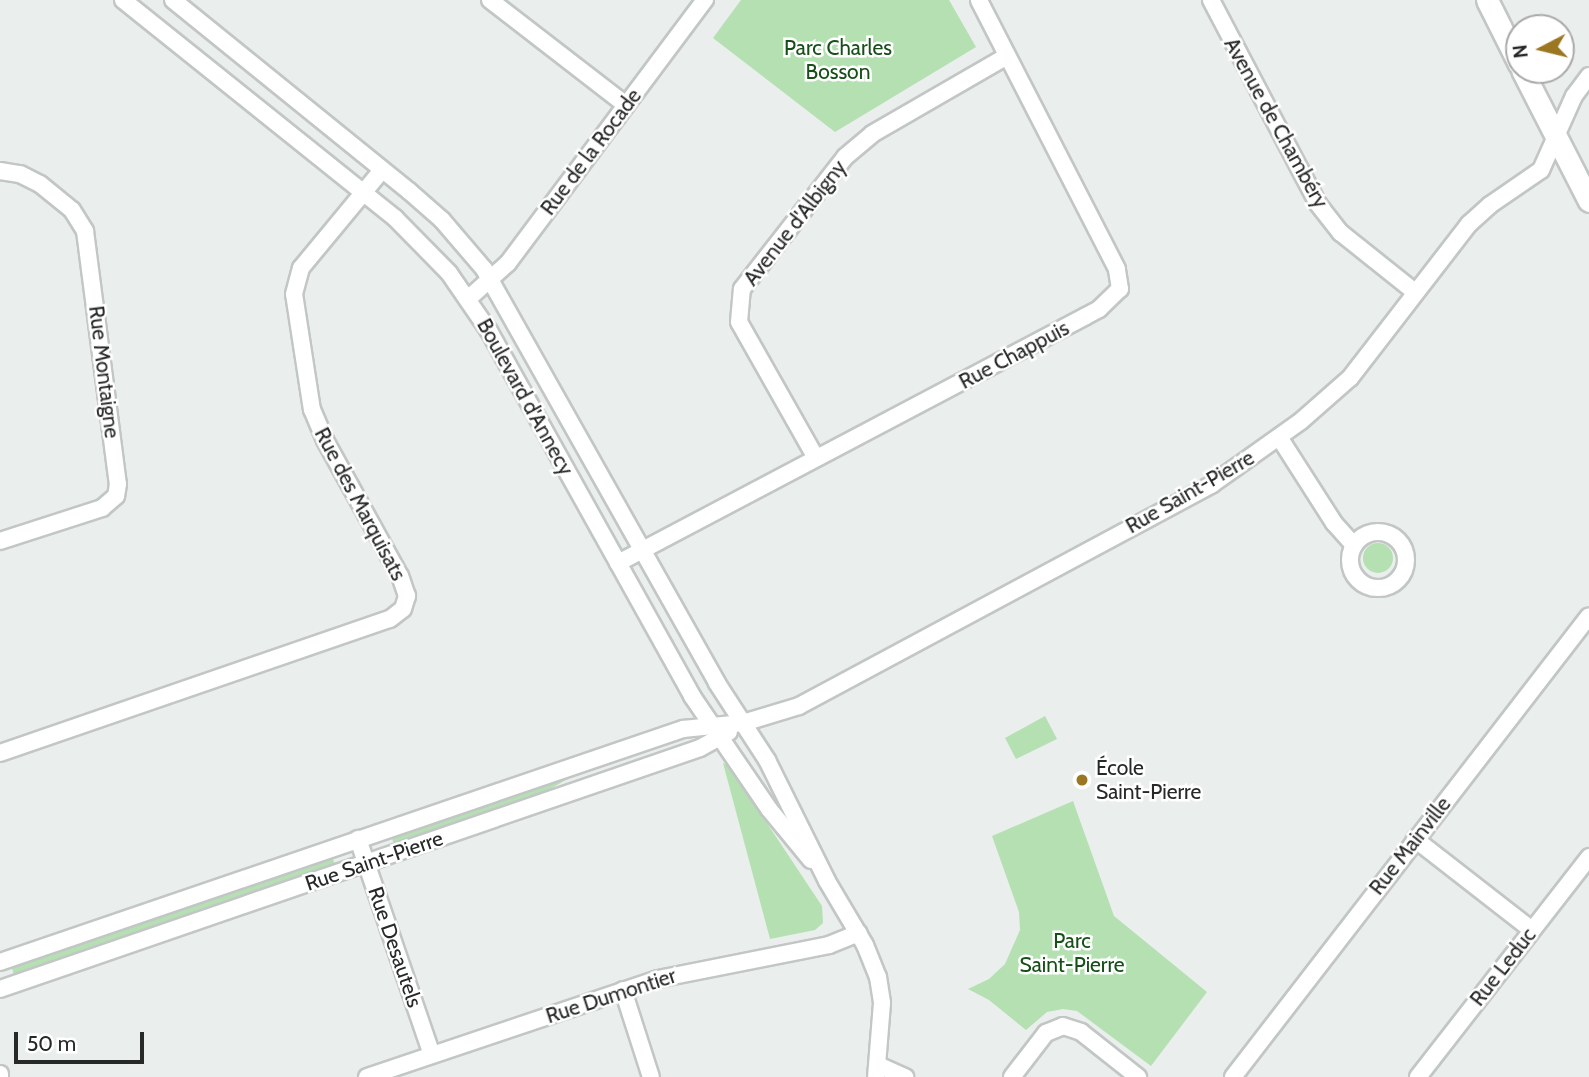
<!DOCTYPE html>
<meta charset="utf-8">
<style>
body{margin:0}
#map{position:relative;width:1589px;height:1077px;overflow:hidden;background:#eaeeed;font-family:Cabin,sans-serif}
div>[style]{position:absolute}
.green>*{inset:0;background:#b4e0b2}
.round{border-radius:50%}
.roads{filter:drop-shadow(2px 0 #c2c6c5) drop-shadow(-2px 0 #c2c6c5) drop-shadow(0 2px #c2c6c5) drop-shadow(0 -2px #c2c6c5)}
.minor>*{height:16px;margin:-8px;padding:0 8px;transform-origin:8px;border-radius:8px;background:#fff}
.minor>.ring{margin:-8px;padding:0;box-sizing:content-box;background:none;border:16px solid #fff;border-radius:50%}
.tertiary>*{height:21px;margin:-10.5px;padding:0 10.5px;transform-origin:10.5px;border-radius:10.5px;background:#fff}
.dots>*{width:19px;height:19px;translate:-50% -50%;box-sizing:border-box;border:4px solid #fff;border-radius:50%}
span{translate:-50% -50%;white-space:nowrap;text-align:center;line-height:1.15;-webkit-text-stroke:5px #fff;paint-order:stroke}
.park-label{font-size:21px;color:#164f18}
.street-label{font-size:21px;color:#272828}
.poi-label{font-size:21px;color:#272828}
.left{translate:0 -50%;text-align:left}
.north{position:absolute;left:1505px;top:14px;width:70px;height:70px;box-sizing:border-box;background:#fff;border:2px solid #a9a9a9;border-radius:50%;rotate:263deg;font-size:19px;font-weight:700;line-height:28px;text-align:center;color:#272828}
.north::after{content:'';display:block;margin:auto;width:24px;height:32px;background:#9c7722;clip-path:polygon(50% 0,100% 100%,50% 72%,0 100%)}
.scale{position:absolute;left:14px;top:1032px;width:130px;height:32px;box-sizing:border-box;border:4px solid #272828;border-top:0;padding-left:9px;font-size:21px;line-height:24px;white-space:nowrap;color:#272828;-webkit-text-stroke:5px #fff;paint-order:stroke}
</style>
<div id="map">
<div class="green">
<i style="clip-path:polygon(741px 0,949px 0,976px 47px,835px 132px,713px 38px)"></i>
<i class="round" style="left:1363px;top:543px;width:30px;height:30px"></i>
<i style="clip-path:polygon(1045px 716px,1057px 739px,1016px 759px,1005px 738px)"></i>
<i style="clip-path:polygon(723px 763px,729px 766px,822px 906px,823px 923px,815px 930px,770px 939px)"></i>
<i style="clip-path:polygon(573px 773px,574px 775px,540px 795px,394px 845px,391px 835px)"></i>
<i style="clip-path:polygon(1073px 801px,1114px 916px,1207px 992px,1151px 1066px,1077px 1011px,1063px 1009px,1047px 1012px,1026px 1030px,989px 1000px,968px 989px,989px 979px,1005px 964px,1020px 930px,1019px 912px,992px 836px)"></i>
<i style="clip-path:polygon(332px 856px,335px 865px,14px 975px,11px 965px)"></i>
</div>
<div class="roads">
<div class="minor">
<i style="left:123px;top:0;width:349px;rotate:38.7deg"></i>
<i style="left:395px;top:218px;width:77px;rotate:45.5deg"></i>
<i style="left:449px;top:273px;width:70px;rotate:55.4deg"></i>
<i style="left:489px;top:331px;width:418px;rotate:60.9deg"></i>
<i style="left:692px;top:696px;width:137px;rotate:55.7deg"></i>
<i style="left:769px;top:809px;width:66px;rotate:50.5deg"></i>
<i style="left:173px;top:0;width:304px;rotate:39deg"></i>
<i style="left:409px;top:191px;width:44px;rotate:41.3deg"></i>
<i style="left:442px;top:220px;width:65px;rotate:49.4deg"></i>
<i style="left:484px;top:269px;width:475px;rotate:60.6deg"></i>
<i style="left:717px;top:683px;width:92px;rotate:57deg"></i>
<i style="left:767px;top:760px;width:135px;rotate:63.6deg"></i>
<i style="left:827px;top:881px;width:74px;rotate:59.3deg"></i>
<i style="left:865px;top:945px;width:35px;rotate:68deg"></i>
<i style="left:878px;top:977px;width:26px;rotate:81deg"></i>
<i style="left:882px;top:1003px;width:74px;rotate:94.6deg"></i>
<i style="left:490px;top:0;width:172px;rotate:37.7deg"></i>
<i style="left:1211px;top:0;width:230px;rotate:62.3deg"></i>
<i style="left:1318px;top:204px;width:37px;rotate:52deg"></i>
<i style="left:1341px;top:233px;width:95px;rotate:38.6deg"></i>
<i style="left:0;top:171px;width:20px;rotate:9deg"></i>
<i style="left:20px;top:174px;width:22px;rotate:27deg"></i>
<i style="left:40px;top:184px;width:41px;rotate:39.1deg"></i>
<i style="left:72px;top:210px;width:25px;rotate:58deg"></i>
<i style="left:85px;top:231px;width:255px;rotate:82.6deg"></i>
<i style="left:118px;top:484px;width:12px;rotate:99deg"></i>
<i style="left:116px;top:496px;width:18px;rotate:139deg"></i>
<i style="left:102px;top:508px;width:107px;rotate:162.1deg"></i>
<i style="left:469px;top:298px;width:52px;rotate:-41.9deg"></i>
<i style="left:508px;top:263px;width:329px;rotate:-53.2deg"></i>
<i style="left:1279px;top:437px;width:102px;rotate:57.4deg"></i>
<i style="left:1334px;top:523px;width:30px;rotate:48deg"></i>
<i style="left:816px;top:458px;width:156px;rotate:-119.5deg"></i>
<i style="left:739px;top:322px;width:33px;rotate:-85deg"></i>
<i style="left:742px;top:289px;width:167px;rotate:-52deg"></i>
<i style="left:845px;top:157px;width:35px;rotate:-40deg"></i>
<i style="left:872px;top:134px;width:156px;rotate:-30deg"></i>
<i class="ring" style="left:1350px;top:532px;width:40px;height:40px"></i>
<i style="left:618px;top:563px;width:529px;rotate:-27.82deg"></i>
<i style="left:1086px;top:316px;width:15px;rotate:-28deg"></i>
<i style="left:1099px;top:309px;width:29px;rotate:-44deg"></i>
<i style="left:1120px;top:289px;width:20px;rotate:-99deg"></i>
<i style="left:1117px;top:269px;width:302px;rotate:-117.2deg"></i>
<i style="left:0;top:753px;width:412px;rotate:-19deg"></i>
<i style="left:390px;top:619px;width:16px;rotate:-38deg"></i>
<i style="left:403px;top:609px;width:14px;rotate:-73deg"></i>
<i style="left:407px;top:596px;width:21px;rotate:-109deg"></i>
<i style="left:400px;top:576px;width:155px;rotate:-118.9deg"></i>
<i style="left:325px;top:440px;width:33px;rotate:-113deg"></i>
<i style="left:312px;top:410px;width:117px;rotate:-98.8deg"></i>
<i style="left:294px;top:294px;width:27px;rotate:-75deg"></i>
<i style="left:301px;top:268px;width:127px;rotate:-50.4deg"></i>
<i style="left:358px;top:839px;width:228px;rotate:71.1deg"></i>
<i style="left:1415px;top:839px;width:148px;rotate:37.9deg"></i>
<i style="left:0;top:962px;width:722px;rotate:-18.84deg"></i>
<i style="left:683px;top:729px;width:60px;rotate:-5.7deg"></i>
<i style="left:743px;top:723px;width:59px;rotate:-16.9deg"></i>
<i style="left:799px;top:706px;width:468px;rotate:-28.2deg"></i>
<i style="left:1211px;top:485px;width:110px;rotate:-35.4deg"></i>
<i style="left:1301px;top:421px;width:65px;rotate:-41.3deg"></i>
<i style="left:1350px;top:378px;width:195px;rotate:-52.3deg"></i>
<i style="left:1469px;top:224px;width:28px;rotate:-42deg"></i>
<i style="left:1490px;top:205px;width:62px;rotate:-34.5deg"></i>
<i style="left:1541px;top:170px;width:81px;rotate:-66deg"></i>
<i style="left:1574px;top:96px;width:25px;rotate:-53deg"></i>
<i style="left:0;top:989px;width:740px;rotate:-19deg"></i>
<i style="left:700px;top:748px;width:33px;rotate:-29deg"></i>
<i style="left:623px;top:990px;width:91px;rotate:72.2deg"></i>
<i style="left:878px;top:1065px;width:30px;rotate:24deg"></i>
<i style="left:0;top:1074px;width:3px;rotate:90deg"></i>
<i style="left:367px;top:1077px;width:307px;rotate:-18.6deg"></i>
<i style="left:658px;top:979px;width:174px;rotate:-11.2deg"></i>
<i style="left:829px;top:945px;width:32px;rotate:-22deg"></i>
<i style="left:1012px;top:1077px;width:56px;rotate:-52.3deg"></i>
<i style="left:1046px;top:1033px;width:18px;rotate:-22deg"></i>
<i style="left:1063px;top:1026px;width:19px;rotate:18deg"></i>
<i style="left:1081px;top:1032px;width:73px;rotate:38.3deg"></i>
<i style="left:1233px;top:1077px;width:582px;rotate:-52.32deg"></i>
<i style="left:1418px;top:1077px;width:279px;rotate:-52.1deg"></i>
</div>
<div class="tertiary">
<i style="left:1487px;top:0;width:72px;rotate:63.4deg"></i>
<i style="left:1522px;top:70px;width:147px;rotate:62.9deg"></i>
</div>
</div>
<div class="dots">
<i style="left:1082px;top:780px;background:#9c7722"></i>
</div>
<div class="park-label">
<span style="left:838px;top:60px">Parc Charles<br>Bosson</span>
<span style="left:1072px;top:953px">Parc<br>Saint-Pierre</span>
</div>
<div class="street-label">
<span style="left:1276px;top:123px;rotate:61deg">Avenue de Chambéry</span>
<span style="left:591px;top:152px;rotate:-53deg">Rue de la Rocade</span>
<span style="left:795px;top:223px;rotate:-52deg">Avenue d'Albigny</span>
<span style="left:1014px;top:355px;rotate:-28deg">Rue Chappuis</span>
<span style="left:104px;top:372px;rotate:83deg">Rue Montaigne</span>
<span style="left:525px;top:397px;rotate:61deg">Boulevard d'Annecy</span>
<span style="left:1190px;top:492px;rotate:-30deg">Rue Saint-Pierre</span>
<span style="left:360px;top:504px;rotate:62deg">Rue des Marquisats</span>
<span style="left:1410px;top:846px;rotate:-52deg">Rue Mainville</span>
<span style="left:374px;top:861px;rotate:-19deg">Rue Saint-Pierre</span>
<span style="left:395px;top:947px;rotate:71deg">Rue Desautels</span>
<span style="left:1503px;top:967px;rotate:-52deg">Rue Leduc</span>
<span style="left:611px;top:996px;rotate:-18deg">Rue Dumontier</span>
</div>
<div class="poi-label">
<span class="left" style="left:1096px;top:780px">École<br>Saint-Pierre</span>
</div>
<div class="north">N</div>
<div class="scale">50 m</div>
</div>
